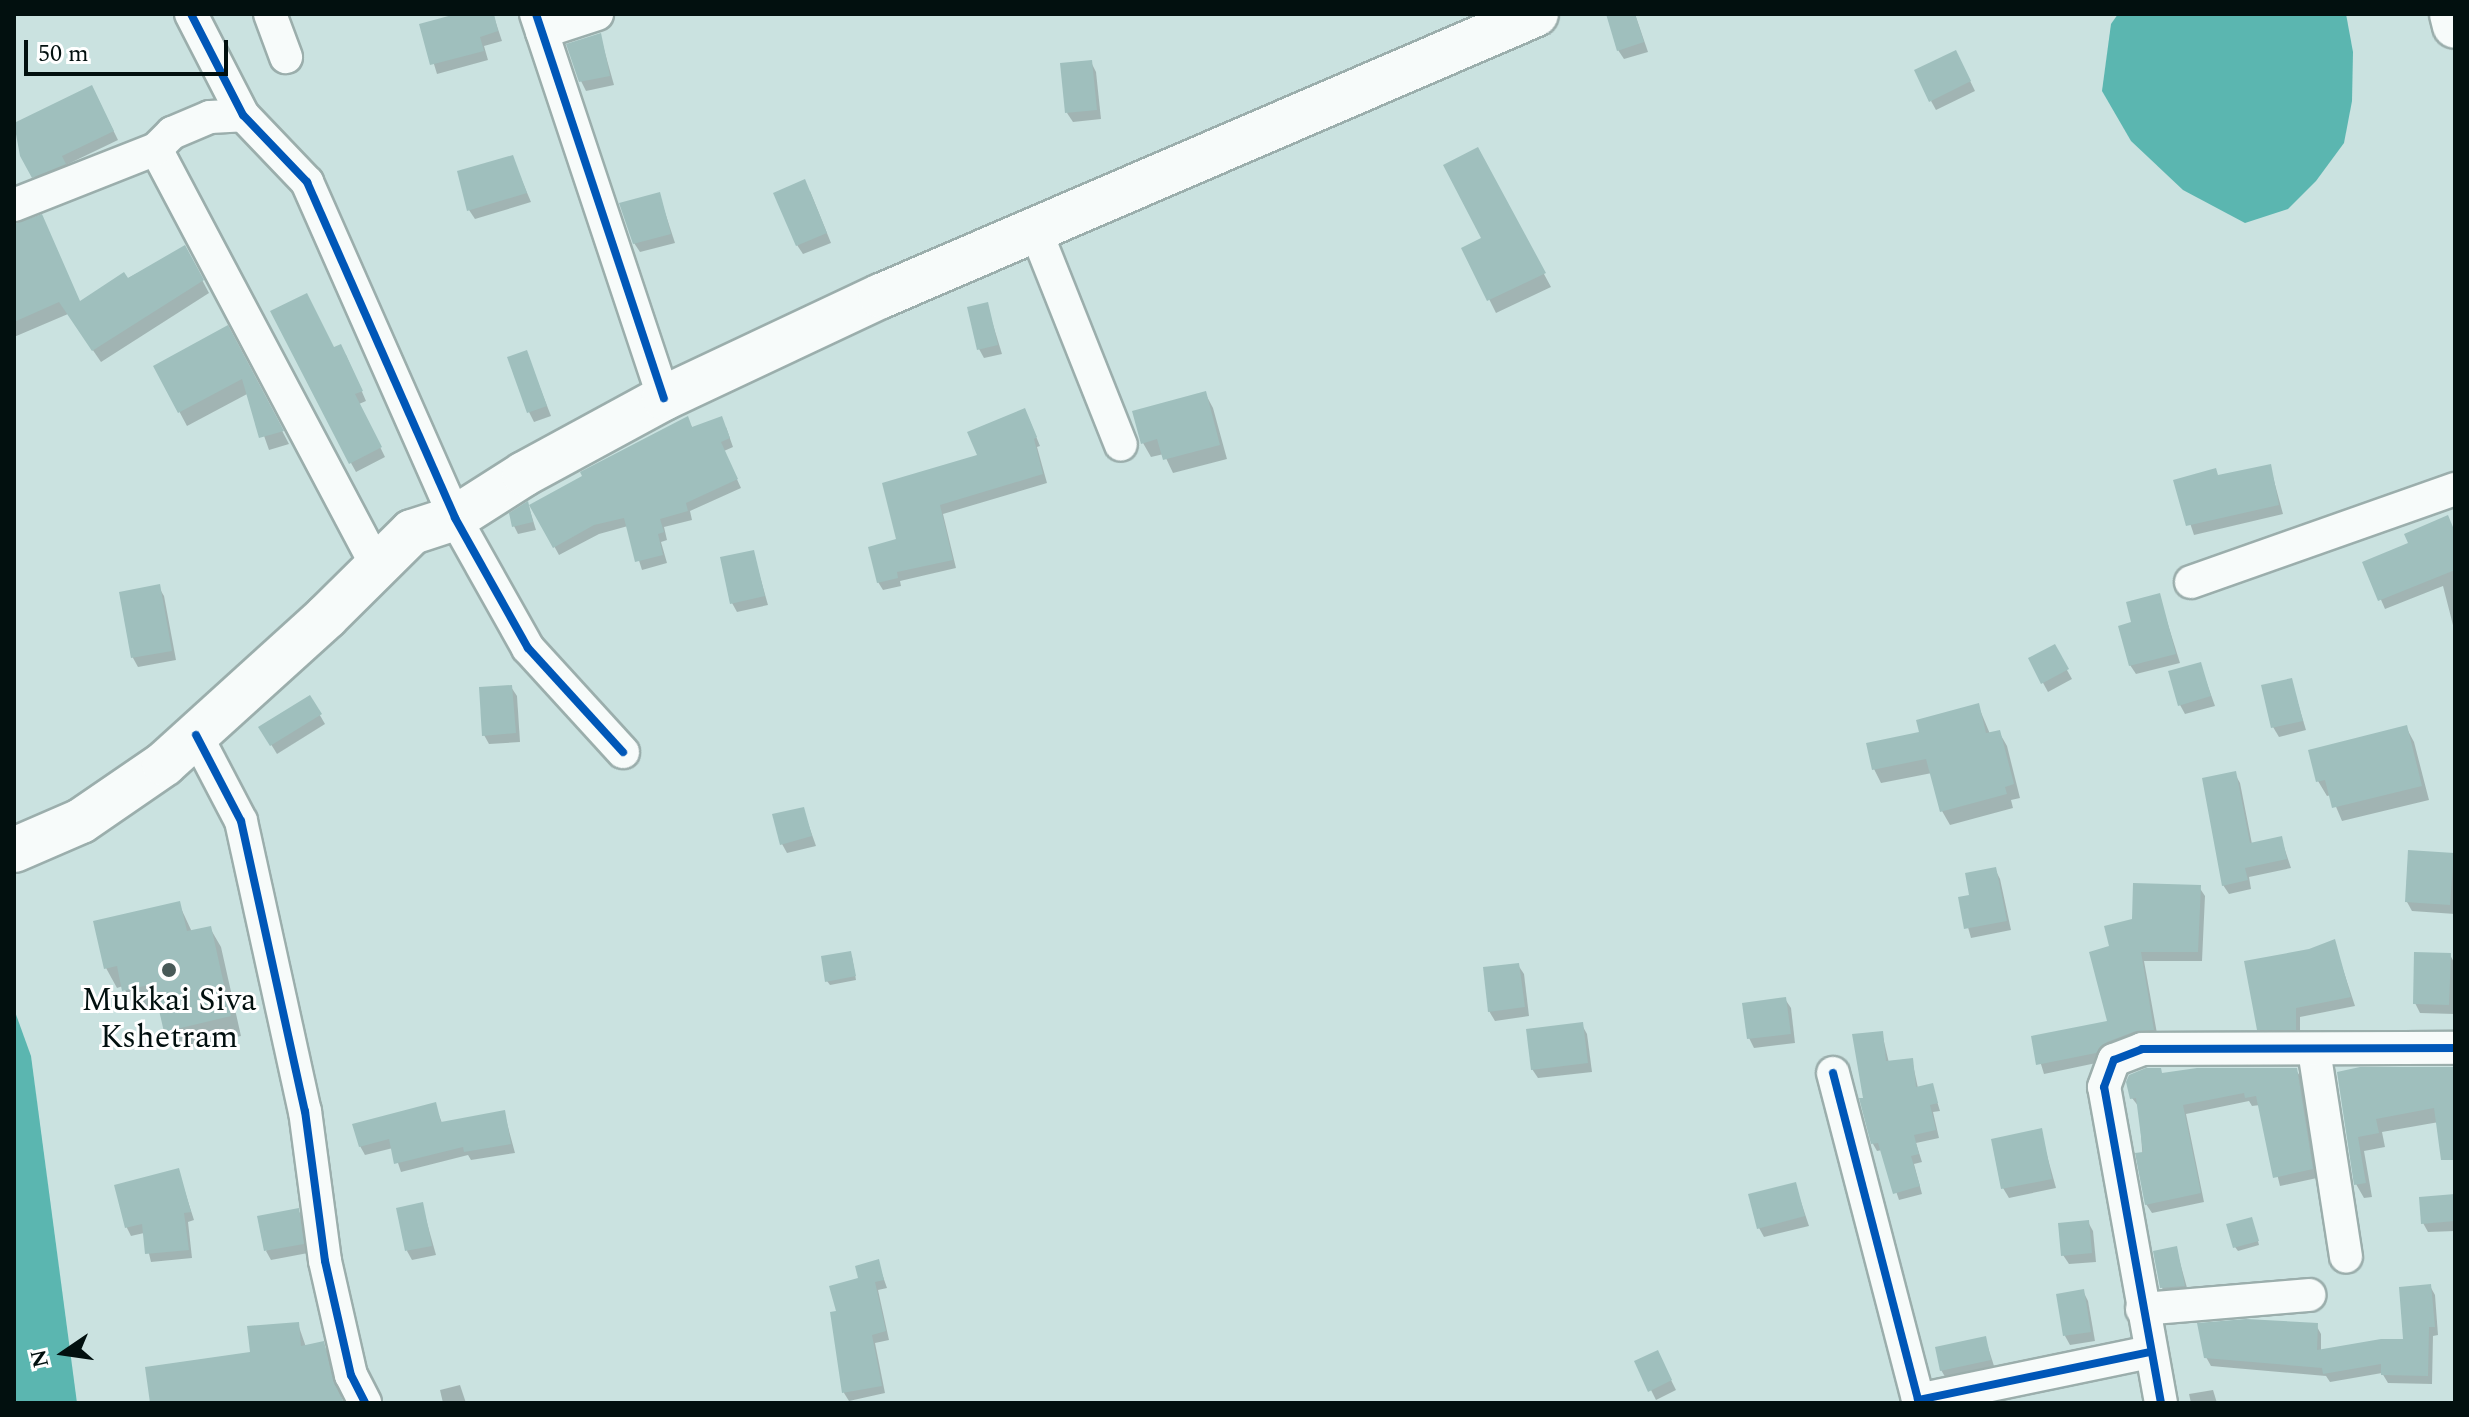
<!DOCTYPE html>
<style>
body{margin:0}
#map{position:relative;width:2469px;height:1417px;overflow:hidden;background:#cae2e0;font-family:Spectral,serif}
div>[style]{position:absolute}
.water>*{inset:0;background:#5bb6b0}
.shadow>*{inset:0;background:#0003}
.building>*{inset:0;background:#9fbfbd}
.roads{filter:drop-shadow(2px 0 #9baeac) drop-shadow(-2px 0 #9baeac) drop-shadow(0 2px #9baeac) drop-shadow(0 -2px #9baeac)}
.street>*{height:32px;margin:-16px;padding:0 16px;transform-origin:16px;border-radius:16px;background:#f7fbfa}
.secondary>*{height:44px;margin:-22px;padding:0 22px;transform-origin:22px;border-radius:22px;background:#f7fbfa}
.cycleway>*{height:8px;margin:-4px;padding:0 4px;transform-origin:4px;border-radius:4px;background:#0057b8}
.dots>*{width:22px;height:22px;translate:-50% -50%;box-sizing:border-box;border:4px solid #fff;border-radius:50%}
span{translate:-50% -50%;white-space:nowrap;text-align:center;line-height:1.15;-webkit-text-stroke:6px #fff;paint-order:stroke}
.poi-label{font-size:32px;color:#02100f}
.frame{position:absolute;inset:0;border:16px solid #02100f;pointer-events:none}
.north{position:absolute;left:24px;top:1313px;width:80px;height:80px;-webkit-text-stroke:6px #fff;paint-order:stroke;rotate:257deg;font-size:22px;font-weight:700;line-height:32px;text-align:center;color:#02100f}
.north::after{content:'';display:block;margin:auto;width:28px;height:36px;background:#02100f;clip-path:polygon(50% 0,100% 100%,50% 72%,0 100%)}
.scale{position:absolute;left:24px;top:40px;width:204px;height:36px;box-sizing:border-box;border:4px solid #02100f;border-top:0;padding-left:10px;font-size:24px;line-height:28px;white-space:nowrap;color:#02100f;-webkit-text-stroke:6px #fff;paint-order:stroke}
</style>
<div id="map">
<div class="water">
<i style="clip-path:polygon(2118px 14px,2346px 14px,2353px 52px,2352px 101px,2344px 143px,2316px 181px,2288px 209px,2245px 223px,2183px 190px,2131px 141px,2102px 91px,2111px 24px)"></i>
<i style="clip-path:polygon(14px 1009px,31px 1056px,77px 1403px,14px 1403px)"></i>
</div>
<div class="shadow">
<i style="clip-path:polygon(463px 14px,493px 14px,502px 41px,484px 46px,488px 60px,437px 74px,422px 25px)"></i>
<i style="clip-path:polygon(1623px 14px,1635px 14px,1648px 52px,1624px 59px,1618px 50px)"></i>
<i style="clip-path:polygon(600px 35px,614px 85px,586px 91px,581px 81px)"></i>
<i style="clip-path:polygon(1091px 62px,1096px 72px,1101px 119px,1073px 122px,1067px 113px)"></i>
<i style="clip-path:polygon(1961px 62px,1975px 91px,1936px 110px,1931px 101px)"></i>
<i style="clip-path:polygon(92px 87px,118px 140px,66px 165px,69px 174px,39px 186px,14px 125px)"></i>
<i style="clip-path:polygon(1477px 150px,1551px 287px,1496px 313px,1464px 249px,1484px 239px)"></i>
<i style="clip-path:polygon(512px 157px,531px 202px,475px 219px,469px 210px)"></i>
<i style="clip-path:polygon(810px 191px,831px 243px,803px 254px,797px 245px)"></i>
<i style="clip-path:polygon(659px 194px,675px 243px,640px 252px,634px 243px)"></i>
<i style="clip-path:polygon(14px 228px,81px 303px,185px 248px,209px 293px,101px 362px,68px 314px,14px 337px)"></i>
<i style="clip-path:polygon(987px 305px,1002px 354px,984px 358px,979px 349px)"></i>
<i style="clip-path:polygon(235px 341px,289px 444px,269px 450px,249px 393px,187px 426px,155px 366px)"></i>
<i style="clip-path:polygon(334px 349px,346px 355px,366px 401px,359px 404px,385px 457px,356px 472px,351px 463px)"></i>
<i style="clip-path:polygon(526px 352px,551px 416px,534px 422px,529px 412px)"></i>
<i style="clip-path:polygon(1205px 393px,1213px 408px,1227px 459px,1173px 473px,1164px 454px,1151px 457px,1143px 443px)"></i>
<i style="clip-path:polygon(687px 418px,693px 429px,726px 427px,733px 447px,724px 451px,741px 488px,690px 511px,692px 520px,664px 527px,667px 540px,661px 542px,667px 563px,642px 570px,628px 526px,599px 534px,559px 555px,532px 506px)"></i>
<i style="clip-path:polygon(1029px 419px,1040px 446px,1037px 447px,1047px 483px,943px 514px,956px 568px,900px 581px,901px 586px,883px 590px,878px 582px,899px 541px,979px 456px)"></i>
<i style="clip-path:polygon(2270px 466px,2283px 514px,2194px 535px,2176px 481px,2219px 477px)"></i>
<i style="clip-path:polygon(528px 504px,536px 530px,518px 534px,514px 526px)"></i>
<i style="clip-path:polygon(2455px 533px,2455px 633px,2443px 586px,2385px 609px,2365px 563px)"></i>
<i style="clip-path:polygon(753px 552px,768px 605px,737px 612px,732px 603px)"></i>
<i style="clip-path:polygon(158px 586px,164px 596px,176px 660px,138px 667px,133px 658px,121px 593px)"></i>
<i style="clip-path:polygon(2159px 596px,2180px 663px,2136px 674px,2130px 665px,2133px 624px)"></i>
<i style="clip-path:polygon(2054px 647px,2072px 679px,2048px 692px,2030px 659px)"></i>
<i style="clip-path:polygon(2200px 664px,2215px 706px,2185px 714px,2180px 705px)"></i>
<i style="clip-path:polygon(2291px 680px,2306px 730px,2279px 737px,2273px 727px)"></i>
<i style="clip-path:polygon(511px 687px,517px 696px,520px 742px,489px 744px,484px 735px)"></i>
<i style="clip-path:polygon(310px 698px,325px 724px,277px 754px,261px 728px)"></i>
<i style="clip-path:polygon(1978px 705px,1990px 734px,1999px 732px,2007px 746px,2020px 798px,2011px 800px,2013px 808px,1950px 825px,1942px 811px,1932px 773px,1881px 783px,1874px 769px)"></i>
<i style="clip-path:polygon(2406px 727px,2414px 742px,2429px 800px,2342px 821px,2331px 795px,2327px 796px,2318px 781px)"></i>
<i style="clip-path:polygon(2235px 774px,2240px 783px,2252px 844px,2281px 838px,2291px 868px,2249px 877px,2251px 889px,2229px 894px,2223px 885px)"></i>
<i style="clip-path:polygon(803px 809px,816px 846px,787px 853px,782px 844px)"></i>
<i style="clip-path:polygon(2453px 855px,2455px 914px,2412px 911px,2407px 902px)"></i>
<i style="clip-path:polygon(1995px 869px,2000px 879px,2011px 930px,1971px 938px,1960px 899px,1971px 896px)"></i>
<i style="clip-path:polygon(2199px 887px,2205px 896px,2202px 961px,2144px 961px,2158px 1039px,2101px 1062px,2044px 1074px,2033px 1038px,2109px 1023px,2112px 948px,2134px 921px)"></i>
<i style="clip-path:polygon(179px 904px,192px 932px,210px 928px,221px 947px,241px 1036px,177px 1050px,165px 1031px,159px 1004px,135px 1009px,123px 986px,117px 988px,106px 968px)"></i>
<i style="clip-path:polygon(2334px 942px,2355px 1006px,2300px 1017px,2300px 1038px,2264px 1038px,2259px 1029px,2310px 951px)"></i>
<i style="clip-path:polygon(2450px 955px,2455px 964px,2454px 1014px,2420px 1013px,2415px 1003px)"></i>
<i style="clip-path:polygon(852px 957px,856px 980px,830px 985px,827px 981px)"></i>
<i style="clip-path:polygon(1518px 965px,1524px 974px,1529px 1016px,1495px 1021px,1489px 1011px)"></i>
<i style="clip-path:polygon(1785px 999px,1791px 1008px,1795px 1043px,1754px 1048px,1749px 1038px)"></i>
<i style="clip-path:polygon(1582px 1025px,1587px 1034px,1592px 1072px,1538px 1078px,1532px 1069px)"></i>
<i style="clip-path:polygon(1882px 1033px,1889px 1063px,1912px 1060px,1918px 1088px,1932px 1085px,1940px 1111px,1933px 1112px,1939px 1138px,1916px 1143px,1922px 1162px,1914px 1164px,1922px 1194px,1899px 1200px,1882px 1150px,1877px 1151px,1873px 1144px,1865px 1099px)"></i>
<i style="clip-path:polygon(2455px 1069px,2455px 1134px,2439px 1122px,2382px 1132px,2385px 1147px,2364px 1151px,2372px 1197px,2364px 1198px,2356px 1184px,2339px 1073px)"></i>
<i style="clip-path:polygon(2296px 1070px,2302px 1079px,2317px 1178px,2280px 1186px,2260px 1105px,2252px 1106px,2249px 1101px,2186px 1114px,2204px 1202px,2152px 1213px,2146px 1204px,2139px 1107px,2132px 1098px,2163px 1075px)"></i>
<i style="clip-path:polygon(435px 1105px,442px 1123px,504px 1112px,515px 1153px,471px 1160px,468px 1155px,401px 1172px,393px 1148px,365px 1155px,360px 1146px)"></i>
<i style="clip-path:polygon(2040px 1130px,2056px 1188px,2009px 1198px,2003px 1188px)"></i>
<i style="clip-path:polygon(178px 1170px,194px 1220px,188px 1222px,192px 1258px,151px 1262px,144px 1233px,131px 1236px,127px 1228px,116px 1186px)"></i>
<i style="clip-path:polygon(1795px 1184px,1809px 1226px,1764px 1237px,1759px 1228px)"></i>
<i style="clip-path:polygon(2455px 1197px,2455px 1231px,2428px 1232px,2423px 1223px)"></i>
<i style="clip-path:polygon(422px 1205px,436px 1255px,412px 1260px,407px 1251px)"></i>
<i style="clip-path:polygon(298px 1210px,303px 1219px,308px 1253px,271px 1260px,266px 1251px)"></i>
<i style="clip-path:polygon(2088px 1222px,2093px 1231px,2096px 1262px,2069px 1264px,2063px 1255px)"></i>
<i style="clip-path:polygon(2253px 1223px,2259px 1245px,2238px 1251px,2235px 1247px)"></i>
<i style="clip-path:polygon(2176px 1248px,2189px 1295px,2167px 1297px,2162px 1288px)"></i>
<i style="clip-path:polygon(878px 1262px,887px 1288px,878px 1290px,889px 1340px,875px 1343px,885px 1393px,849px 1401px,844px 1393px,832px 1313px,838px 1312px)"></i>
<i style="clip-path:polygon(2430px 1286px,2435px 1295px,2438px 1335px,2433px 1336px,2432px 1384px,2388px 1383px,2382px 1373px,2330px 1382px,2326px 1376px,2211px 1366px,2206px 1357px,2316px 1325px,2321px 1334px,2321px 1351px,2405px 1341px)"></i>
<i style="clip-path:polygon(2083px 1291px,2088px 1301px,2095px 1341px,2070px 1345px,2065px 1336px)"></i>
<i style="clip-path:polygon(298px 1324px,306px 1347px,323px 1344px,330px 1356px,343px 1403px,152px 1403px,252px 1354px)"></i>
<i style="clip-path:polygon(1985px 1338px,1995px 1369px,1947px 1380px,1941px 1370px)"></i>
<i style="clip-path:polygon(1637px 1362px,1662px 1362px,1676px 1390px,1656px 1400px)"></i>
<i style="clip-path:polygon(460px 1385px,466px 1403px,443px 1403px,440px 1390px)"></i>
<i style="clip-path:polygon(2213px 1390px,2217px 1403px,2191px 1403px,2189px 1394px)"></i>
</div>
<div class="building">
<i style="clip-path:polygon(456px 14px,494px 14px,498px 31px,480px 37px,484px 51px,430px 65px,419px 24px)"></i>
<i style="clip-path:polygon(1606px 14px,1635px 14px,1644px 42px,1617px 51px)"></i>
<i style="clip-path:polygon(601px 33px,610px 76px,579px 82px,566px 44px)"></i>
<i style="clip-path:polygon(1956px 50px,1971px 81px,1929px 102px,1914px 70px)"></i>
<i style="clip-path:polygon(1092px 60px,1097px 110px,1065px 113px,1060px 63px)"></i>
<i style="clip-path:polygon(92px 85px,114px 131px,62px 156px,66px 164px,32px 178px,20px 156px,14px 123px)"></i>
<i style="clip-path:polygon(1478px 147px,1546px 273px,1487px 301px,1461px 248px,1481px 238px,1443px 165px)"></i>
<i style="clip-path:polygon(513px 155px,527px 193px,467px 211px,457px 171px)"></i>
<i style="clip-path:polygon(805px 179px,827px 233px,796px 246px,773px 193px)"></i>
<i style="clip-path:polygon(660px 192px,671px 234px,633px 244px,619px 203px)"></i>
<i style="clip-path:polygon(42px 214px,80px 301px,124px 272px,128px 278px,185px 245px,204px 280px,92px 351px,59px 302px,14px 322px,14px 224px)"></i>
<i style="clip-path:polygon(307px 293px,334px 347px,341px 344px,363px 391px,355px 394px,382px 447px,349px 464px,270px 311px)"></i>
<i style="clip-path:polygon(988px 302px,998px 345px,977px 350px,967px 307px)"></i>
<i style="clip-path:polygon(228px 325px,284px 431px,259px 438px,242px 379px,178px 413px,153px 366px)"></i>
<i style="clip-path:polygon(527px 350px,547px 406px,527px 413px,507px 357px)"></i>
<i style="clip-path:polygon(1206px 391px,1220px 445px,1163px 460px,1157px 439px,1141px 444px,1132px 411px)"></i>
<i style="clip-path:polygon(1025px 408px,1037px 437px,1034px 439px,1043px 474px,940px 505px,953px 560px,897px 572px,898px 578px,877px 583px,868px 547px,896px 539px,882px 483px,977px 455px,967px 432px)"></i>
<i style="clip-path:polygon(688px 416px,692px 427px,722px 416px,730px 438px,721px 442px,738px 479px,686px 503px,688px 511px,660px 519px,664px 532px,658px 534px,663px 555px,635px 562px,624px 518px,594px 525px,553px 548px,529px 505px,582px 476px,580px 472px)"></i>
<i style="clip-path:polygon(2271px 464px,2279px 505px,2186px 526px,2173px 480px,2216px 468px,2218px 475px)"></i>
<i style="clip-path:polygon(528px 501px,533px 522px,512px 527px,509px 513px)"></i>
<i style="clip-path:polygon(2448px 515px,2455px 532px,2455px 570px,2378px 601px,2362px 562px,2408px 543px,2404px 534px)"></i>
<i style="clip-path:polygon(754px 550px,765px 596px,730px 604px,720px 557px)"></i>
<i style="clip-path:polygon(160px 584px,172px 651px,131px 658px,119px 592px)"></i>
<i style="clip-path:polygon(2160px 593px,2176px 654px,2129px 666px,2118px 626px,2131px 622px,2126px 602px)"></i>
<i style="clip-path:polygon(2055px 644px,2069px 669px,2041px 684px,2028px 658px)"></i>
<i style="clip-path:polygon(2201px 662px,2211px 696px,2178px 706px,2168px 671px)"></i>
<i style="clip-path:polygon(2292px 678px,2303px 721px,2271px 728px,2261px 685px)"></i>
<i style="clip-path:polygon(512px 685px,516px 733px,482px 736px,479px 687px)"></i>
<i style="clip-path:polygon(310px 695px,322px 714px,270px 746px,258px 727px)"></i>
<i style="clip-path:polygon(1979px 703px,1986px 733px,2000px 730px,2014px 784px,2005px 787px,2007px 794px,1940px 812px,1926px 759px,1872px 770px,1866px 743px,1919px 732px,1916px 720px)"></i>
<i style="clip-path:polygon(2407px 725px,2422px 786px,2332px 808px,2325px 780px,2316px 782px,2308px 750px)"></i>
<i style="clip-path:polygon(2236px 771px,2250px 843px,2282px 836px,2287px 859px,2245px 868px,2248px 880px,2222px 886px,2202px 778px)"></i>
<i style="clip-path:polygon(804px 807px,812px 836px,780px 845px,772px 814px)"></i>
<i style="clip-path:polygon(2408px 850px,2454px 853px,2450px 905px,2405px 902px)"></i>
<i style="clip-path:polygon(1996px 867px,2007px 921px,1964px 929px,1958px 897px,1969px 895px,1965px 873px)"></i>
<i style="clip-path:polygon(2133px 883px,2201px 885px,2198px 952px,2141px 952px,2154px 1030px,2136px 1031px,2107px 1042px,2096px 1053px,2036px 1065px,2031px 1036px,2107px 1021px,2089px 952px,2109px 946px,2104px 926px,2132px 919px)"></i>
<i style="clip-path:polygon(180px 901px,187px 931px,211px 926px,231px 1016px,164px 1032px,153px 984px,122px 991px,117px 966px,104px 969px,93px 921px)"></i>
<i style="clip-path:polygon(2335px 939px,2351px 997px,2296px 1008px,2296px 1030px,2257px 1030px,2244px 961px,2309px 949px)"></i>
<i style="clip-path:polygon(851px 951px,856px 976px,825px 982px,821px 956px)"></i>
<i style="clip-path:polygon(2414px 952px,2451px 953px,2449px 1005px,2413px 1004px)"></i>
<i style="clip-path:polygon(1519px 963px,1525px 1007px,1488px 1012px,1483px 967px)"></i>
<i style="clip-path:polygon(1786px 997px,1791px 1034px,1747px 1039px,1742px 1003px)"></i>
<i style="clip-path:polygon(1583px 1022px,1588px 1063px,1531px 1070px,1526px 1029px)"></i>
<i style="clip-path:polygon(1883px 1031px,1886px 1061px,1913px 1058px,1916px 1087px,1933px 1083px,1938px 1103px,1930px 1105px,1936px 1130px,1914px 1135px,1919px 1154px,1911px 1156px,1920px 1186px,1893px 1194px,1878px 1143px,1871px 1144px,1859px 1098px,1863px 1098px,1852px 1034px)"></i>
<i style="clip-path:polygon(2360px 1067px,2455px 1067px,2455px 1160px,2441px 1160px,2434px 1108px,2376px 1119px,2379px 1133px,2358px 1137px,2366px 1183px,2354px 1185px,2337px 1072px)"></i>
<i style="clip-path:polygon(2146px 1068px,2161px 1068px,2162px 1073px,2197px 1068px,2297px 1068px,2313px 1169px,2273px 1178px,2256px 1096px,2245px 1098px,2244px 1093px,2183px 1105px,2201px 1193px,2145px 1205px,2135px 1153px,2143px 1152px,2136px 1098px,2130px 1099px,2126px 1082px,2129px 1075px)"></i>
<i style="clip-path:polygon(436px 1102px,441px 1122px,505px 1110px,511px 1144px,464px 1152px,463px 1147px,394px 1164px,389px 1139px,359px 1147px,352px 1124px)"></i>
<i style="clip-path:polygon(2042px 1128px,2052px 1179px,2001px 1189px,1991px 1139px)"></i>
<i style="clip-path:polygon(179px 1168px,191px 1212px,184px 1213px,189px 1250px,145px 1254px,142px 1224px,125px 1228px,114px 1185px)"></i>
<i style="clip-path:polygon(1796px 1182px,1805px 1216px,1757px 1229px,1748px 1194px)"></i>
<i style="clip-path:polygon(2455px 1194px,2455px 1221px,2421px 1224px,2419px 1197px)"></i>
<i style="clip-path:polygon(423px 1202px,432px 1246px,405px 1251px,396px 1208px)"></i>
<i style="clip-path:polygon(299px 1208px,304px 1244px,264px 1251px,257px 1216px)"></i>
<i style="clip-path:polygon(2252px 1217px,2259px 1241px,2233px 1248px,2226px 1224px)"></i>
<i style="clip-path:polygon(2089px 1220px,2092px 1253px,2061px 1256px,2058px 1223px)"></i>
<i style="clip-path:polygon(2177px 1246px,2185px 1286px,2160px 1288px,2153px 1251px)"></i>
<i style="clip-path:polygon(879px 1259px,884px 1280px,875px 1282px,886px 1331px,872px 1335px,882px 1386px,842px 1393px,830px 1312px,836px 1311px,829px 1286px,858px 1278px,855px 1266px)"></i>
<i style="clip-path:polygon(2431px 1284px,2435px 1327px,2429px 1327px,2428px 1376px,2381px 1375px,2381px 1364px,2323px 1374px,2322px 1368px,2204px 1358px,2197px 1323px,2246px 1319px,2318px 1323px,2317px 1350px,2381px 1339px,2403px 1339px,2399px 1287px)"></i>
<i style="clip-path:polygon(2084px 1289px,2091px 1332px,2063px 1336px,2056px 1294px)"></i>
<i style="clip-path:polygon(299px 1322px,301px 1346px,324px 1341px,333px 1380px,344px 1403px,150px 1403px,145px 1367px,250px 1352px,247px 1326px)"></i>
<i style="clip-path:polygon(1986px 1336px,1991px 1360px,1940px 1371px,1935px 1347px)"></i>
<i style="clip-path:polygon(1658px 1350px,1672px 1380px,1648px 1392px,1634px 1361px)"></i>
</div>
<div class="roads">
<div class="street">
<i style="left:191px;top:14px;width:114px;rotate:62.8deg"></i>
<i style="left:243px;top:115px;width:93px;rotate:46.3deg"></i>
<i style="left:307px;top:182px;width:367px;rotate:66.2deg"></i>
<i style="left:455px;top:518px;width:149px;rotate:60.7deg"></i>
<i style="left:528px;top:648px;width:141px;rotate:47.6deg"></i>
<i style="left:270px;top:14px;width:46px;rotate:69.6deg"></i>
<i style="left:536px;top:14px;width:405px;rotate:71.6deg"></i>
<i style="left:542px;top:32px;width:58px;rotate:-18.1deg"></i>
<i style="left:156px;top:149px;width:472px;rotate:62.1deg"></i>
<i style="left:14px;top:205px;width:153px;rotate:-21.5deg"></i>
<i style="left:156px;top:149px;width:23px;rotate:-45deg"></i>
<i style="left:172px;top:133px;width:41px;rotate:-22.8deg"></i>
<i style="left:210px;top:117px;width:33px;rotate:-3deg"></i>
<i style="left:1035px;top:229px;width:232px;rotate:68.3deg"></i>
<i style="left:2191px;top:582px;width:280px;rotate:-19.4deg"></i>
<i style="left:196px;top:735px;width:97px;rotate:62.4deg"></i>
<i style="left:241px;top:821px;width:297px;rotate:77.6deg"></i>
<i style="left:305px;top:1111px;width:151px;rotate:82.4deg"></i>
<i style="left:325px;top:1261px;width:117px;rotate:77.2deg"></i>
<i style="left:351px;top:1375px;width:31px;rotate:63deg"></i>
<i style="left:2314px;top:1050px;width:209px;rotate:81.2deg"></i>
<i style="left:1833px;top:1073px;width:338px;rotate:75.4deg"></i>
<i style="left:1918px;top:1400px;width:236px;rotate:-11.7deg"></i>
<i style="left:2142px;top:1309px;width:168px;rotate:-4.8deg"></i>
<i style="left:2161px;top:1403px;width:321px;rotate:-100.2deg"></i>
<i style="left:2104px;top:1087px;width:29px;rotate:-70deg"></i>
<i style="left:2114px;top:1060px;width:30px;rotate:-21deg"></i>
<i style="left:2142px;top:1049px;width:313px;rotate:-0.2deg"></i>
</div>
<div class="secondary">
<i style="left:2452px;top:14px;width:12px;rotate:76deg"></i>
<i style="left:14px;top:850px;width:73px;rotate:-23.4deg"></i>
<i style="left:81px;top:821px;width:101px;rotate:-34.5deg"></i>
<i style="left:164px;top:764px;width:219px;rotate:-42.2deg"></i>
<i style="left:326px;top:617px;width:121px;rotate:-44.7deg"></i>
<i style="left:412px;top:532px;width:45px;rotate:-18deg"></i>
<i style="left:455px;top:518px;width:82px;rotate:-32.5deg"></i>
<i style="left:524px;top:474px;width:159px;rotate:-28.5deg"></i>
<i style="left:664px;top:398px;width:240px;rotate:-25.2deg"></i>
<i style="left:881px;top:296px;width:713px;rotate:-23.29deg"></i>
</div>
</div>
<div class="cycleway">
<i style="left:191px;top:14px;width:114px;rotate:62.8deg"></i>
<i style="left:243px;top:115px;width:93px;rotate:46.3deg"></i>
<i style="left:307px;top:182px;width:367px;rotate:66.2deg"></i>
<i style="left:455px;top:518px;width:149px;rotate:60.7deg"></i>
<i style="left:528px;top:648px;width:141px;rotate:47.6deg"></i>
<i style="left:536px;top:14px;width:405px;rotate:71.6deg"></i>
<i style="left:196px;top:735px;width:97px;rotate:62.4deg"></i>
<i style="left:241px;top:821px;width:297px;rotate:77.6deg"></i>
<i style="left:305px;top:1111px;width:151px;rotate:82.4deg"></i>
<i style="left:325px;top:1261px;width:117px;rotate:77.2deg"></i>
<i style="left:351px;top:1375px;width:31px;rotate:63deg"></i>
<i style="left:1833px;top:1073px;width:338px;rotate:75.4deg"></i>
<i style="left:1918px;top:1400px;width:236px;rotate:-11.7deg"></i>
<i style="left:2161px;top:1403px;width:321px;rotate:-100.2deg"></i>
<i style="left:2104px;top:1087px;width:29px;rotate:-70deg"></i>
<i style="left:2114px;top:1060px;width:30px;rotate:-21deg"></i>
<i style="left:2142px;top:1049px;width:313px;rotate:-0.2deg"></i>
</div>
<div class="dots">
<i style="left:169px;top:970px;background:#485a58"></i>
</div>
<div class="poi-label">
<span style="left:169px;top:1020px">Mukkai Siva<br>Kshetram</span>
</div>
<div class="frame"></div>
<div class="north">N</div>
<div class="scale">50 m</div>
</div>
